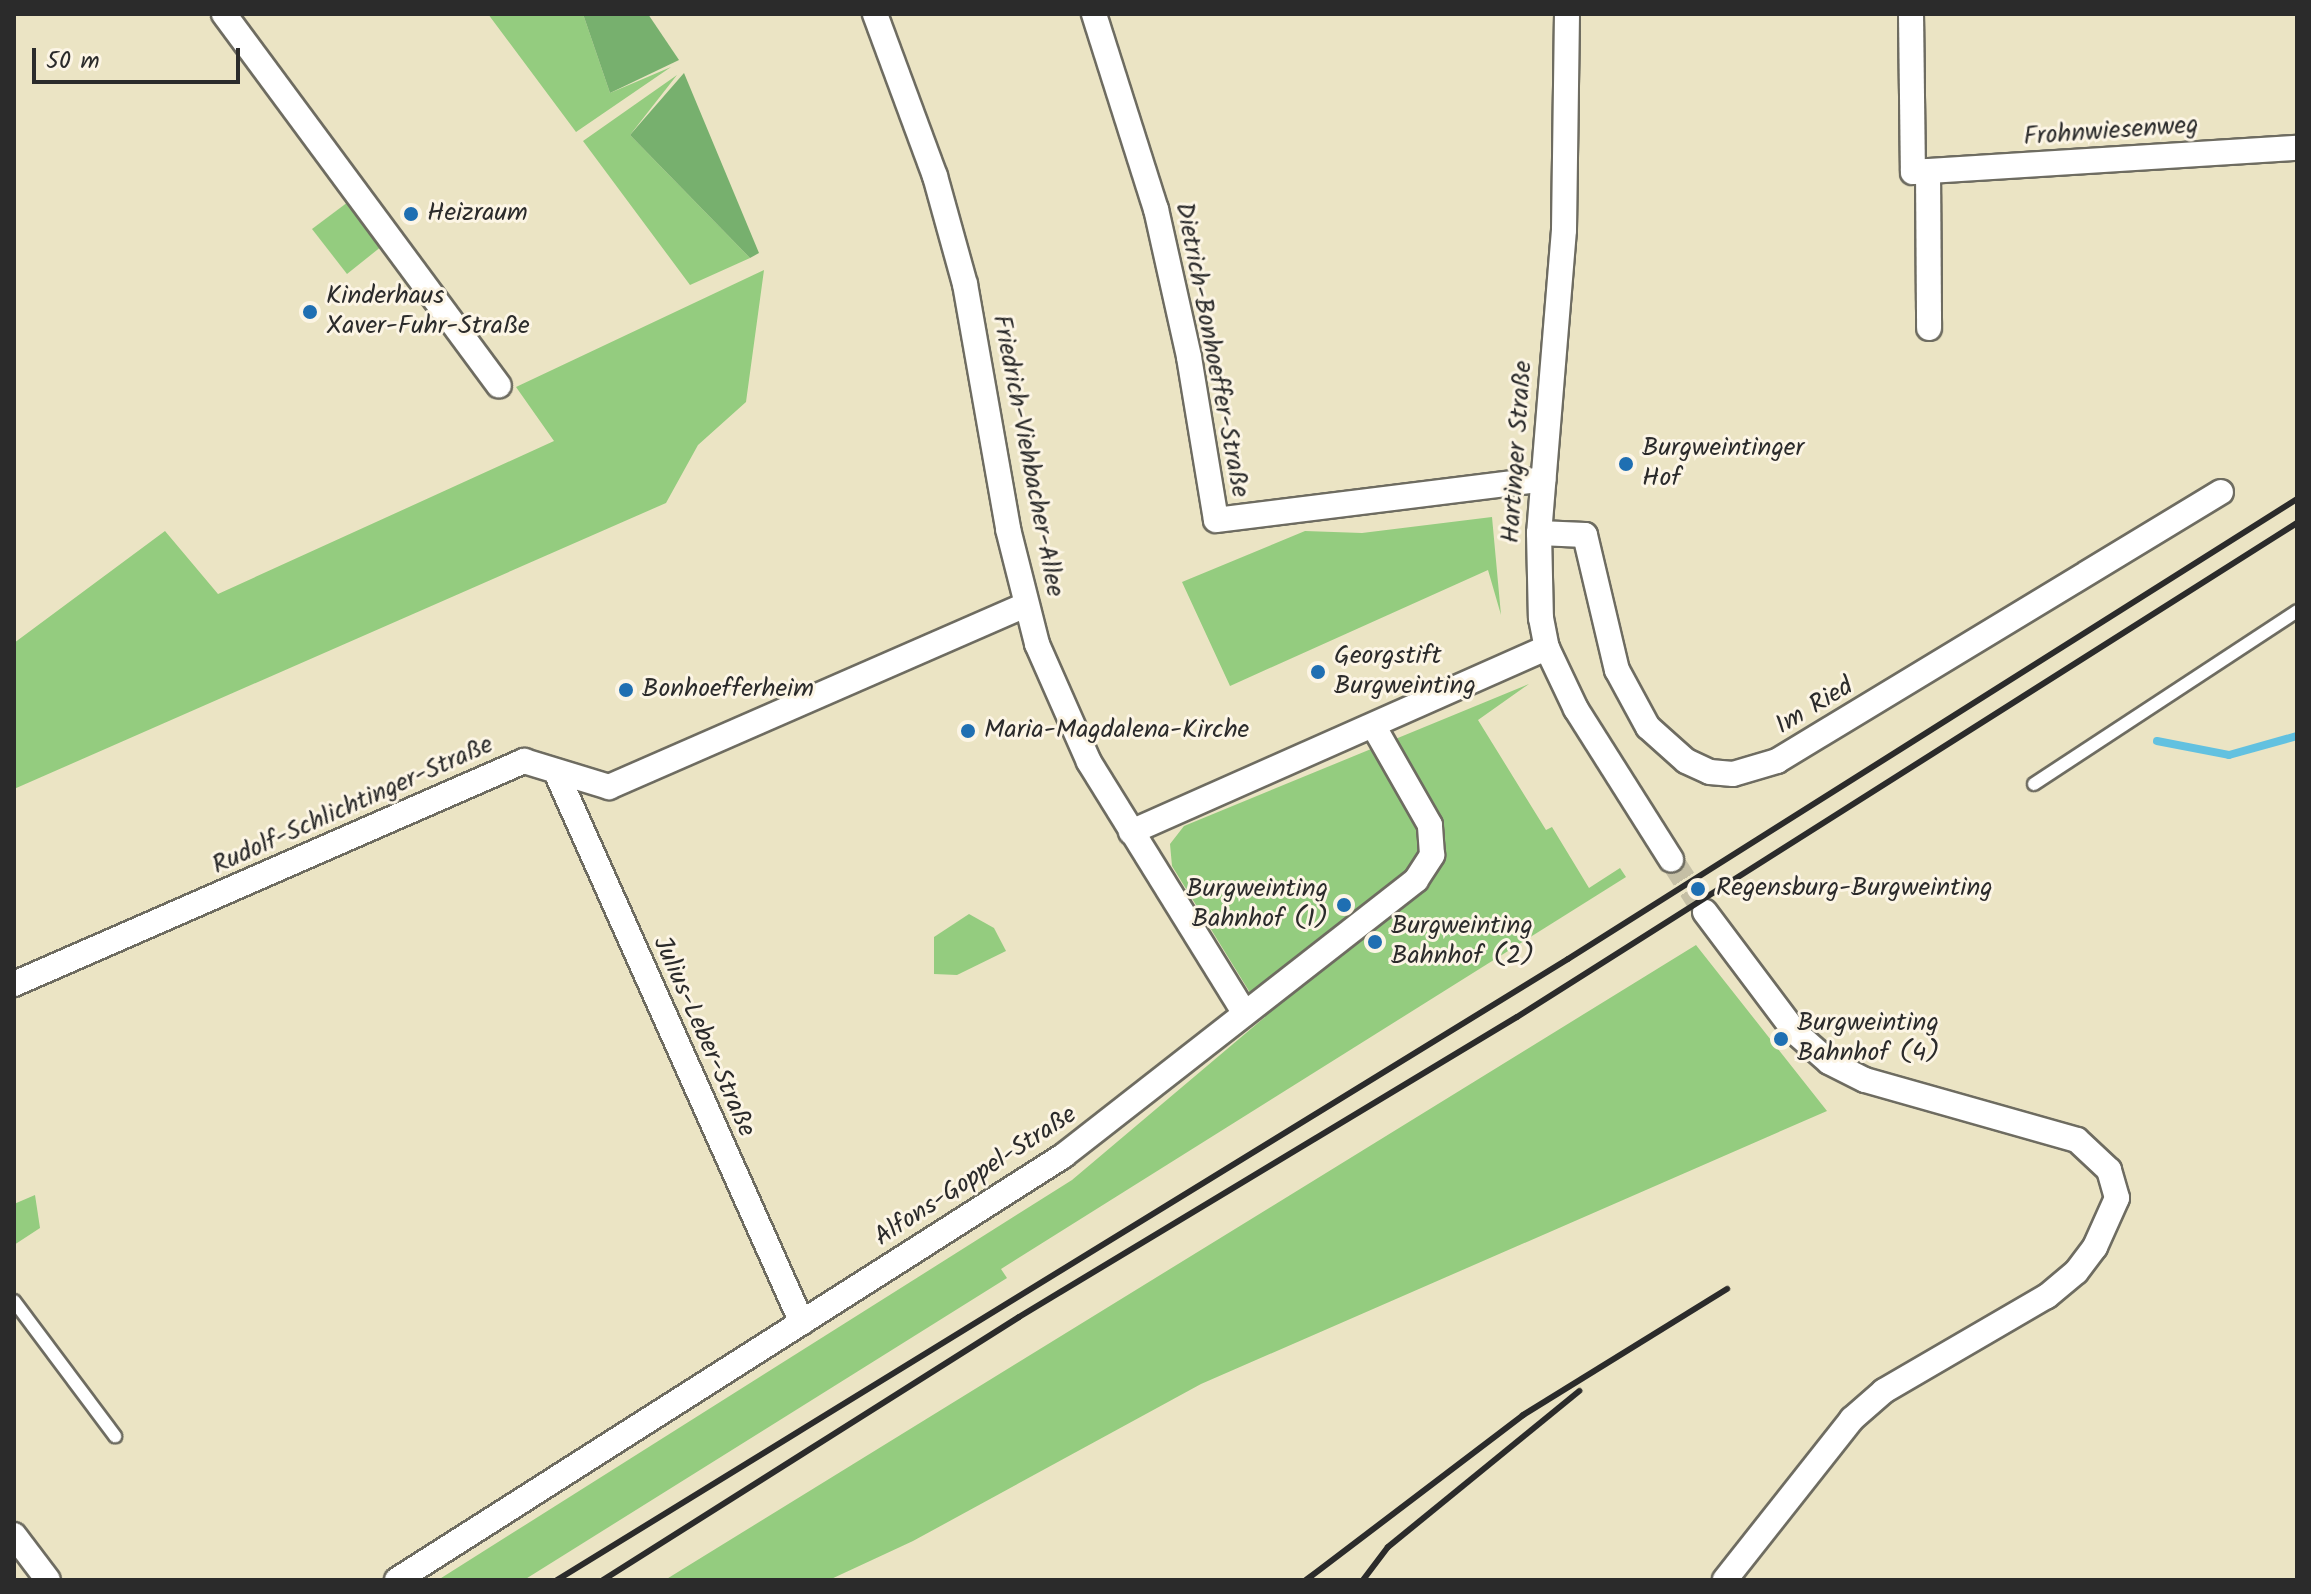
<!DOCTYPE html>
<meta charset="utf-8">
<style>
body{margin:0}
#map{position:relative;width:2311px;height:1594px;overflow:hidden;background:#ebe4c4;font-family:Kalam,sans-serif}
div>[style]{position:absolute}
.green>*{inset:0;background:#94cc7f}
.forest>*{inset:0;background:#77b06e}
.stream>*{height:8px;margin:-4px;padding:0 4px;transform-origin:4px;border-radius:4px;background:#62c1e0}
.minor-tunnel>*{height:24px;margin-top:-12px;transform-origin:0;background:repeating-linear-gradient(90deg,#c5bfa5 0 24px,transparent 0 36px)}
.roads{filter:drop-shadow(2px 0 #6e6c61) drop-shadow(-2px 0 #6e6c61) drop-shadow(0 2px #6e6c61) drop-shadow(0 -2px #6e6c61)}
.service>*{height:12px;margin:-6px;padding:0 6px;transform-origin:6px;border-radius:6px;background:#fff}
.minor>*{height:24px;margin:-12px;padding:0 12px;transform-origin:12px;border-radius:12px;background:#fff}
.rail>*{height:6px;margin:-3px;padding:0 3px;transform-origin:3px;border-radius:3px;background:#2b2b2b}
.dots>*{width:22px;height:22px;translate:-50% -50%;box-sizing:border-box;border:4px solid #fcf5e5;border-radius:50%}
span{translate:-50% -50%;white-space:nowrap;text-align:center;line-height:1.15;-webkit-text-stroke:6px #fcf5e5;paint-order:stroke}
.street-label{font-size:26px;color:#2b2b2b}
.poi-label{font-size:26px;color:#2b2b2b}
.left{translate:0 -50%;text-align:left}
.right{translate:-100% -50%;text-align:right}
.frame{position:absolute;inset:0;border:16px solid #2b2b2b;pointer-events:none}
.scale{position:absolute;left:32px;top:48px;width:208px;height:36px;box-sizing:border-box;border:4px solid #2b2b2b;border-top:0;padding-left:10px;font-size:24px;line-height:28px;white-space:nowrap;color:#2b2b2b;-webkit-text-stroke:6px #fcf5e5;paint-order:stroke}
</style>
<div id="map">
<div class="green">
<i style="clip-path:polygon(488px 14px,583px 14px,610px 93px,671px 67px,576px 132px)"></i>
<i style="clip-path:polygon(677px 75px,630px 135px,750px 258px,690px 285px,583px 141px)"></i>
<i style="clip-path:polygon(348px 202px,382px 246px,347px 274px,312px 229px)"></i>
<i style="clip-path:polygon(764px 270px,746px 402px,698px 445px,666px 503px,14px 789px,14px 643px,165px 531px,218px 594px,554px 441px,516px 387px)"></i>
<i style="clip-path:polygon(1492px 517px,1501px 615px,1488px 570px,1230px 686px,1182px 582px,1305px 531px,1362px 533px)"></i>
<i style="clip-path:polygon(1529px 684px,1478px 720px,1546px 830px,1552px 827px,1589px 888px,1620px 868px,1626px 877px,1001px 1269px,1007px 1278px,524px 1580px,438px 1580px,1072px 1180px,1265px 1017px,1172px 866px,1170px 844px,1184px 826px)"></i>
<i style="clip-path:polygon(969px 914px,994px 928px,1006px 951px,957px 975px,934px 974px,934px 937px)"></i>
<i style="clip-path:polygon(1696px 945px,1827px 1111px,1201px 1384px,913px 1541px,829px 1580px,665px 1580px)"></i>
<i style="clip-path:polygon(35px 1195px,40px 1228px,14px 1245px,14px 1204px)"></i>
</div>
<div class="forest">
<i style="clip-path:polygon(583px 14px,648px 14px,679px 60px,610px 93px)"></i>
<i style="clip-path:polygon(684px 73px,759px 253px,750px 258px,630px 135px)"></i>
</div>
<div class="stream">
<i style="left:2157px;top:741px;width:73px;rotate:11deg"></i>
<i style="left:2229px;top:755px;width:71px;rotate:-15.6deg"></i>
</div>
<div class="minor-tunnel">
<i style="left:1671px;top:859px;width:63px;rotate:57.3deg"></i>
</div>
<div class="roads">
<div class="service">
<i style="left:2034px;top:784px;width:315px;rotate:-33.3deg"></i>
<i style="left:14px;top:1301px;width:169px;rotate:53.2deg"></i>
</div>
<div class="minor">
<i style="left:224px;top:14px;width:462px;rotate:53.5deg"></i>
<i style="left:875px;top:14px;width:173px;rotate:69.7deg"></i>
<i style="left:935px;top:176px;width:112px;rotate:74.5deg"></i>
<i style="left:965px;top:284px;width:249px;rotate:80deg"></i>
<i style="left:1008px;top:529px;width:119px;rotate:75.8deg"></i>
<i style="left:1037px;top:644px;width:129px;rotate:66.2deg"></i>
<i style="left:1089px;top:762px;width:294px;rotate:58.2deg"></i>
<i style="left:1094px;top:14px;width:205px;rotate:72.4deg"></i>
<i style="left:1156px;top:209px;width:152px;rotate:77.4deg"></i>
<i style="left:1189px;top:357px;width:165px;rotate:80.6deg"></i>
<i style="left:1216px;top:520px;width:330px;rotate:-7.1deg"></i>
<i style="left:1567px;top:14px;width:216px;rotate:90.8deg"></i>
<i style="left:1564px;top:230px;width:304px;rotate:94.7deg"></i>
<i style="left:1539px;top:533px;width:85px;rotate:88.7deg"></i>
<i style="left:1541px;top:618px;width:31px;rotate:79deg"></i>
<i style="left:1547px;top:648px;width:68px;rotate:64.6deg"></i>
<i style="left:1576px;top:709px;width:178px;rotate:57.7deg"></i>
<i style="left:1911px;top:14px;width:158px;rotate:89.3deg"></i>
<i style="left:1913px;top:172px;width:385px;rotate:-3.6deg"></i>
<i style="left:1928px;top:171px;width:157px;rotate:89.6deg"></i>
<i style="left:1539px;top:533px;width:46px;rotate:2.5deg"></i>
<i style="left:1585px;top:535px;width:139px;rotate:76.7deg"></i>
<i style="left:1617px;top:670px;width:65px;rotate:61.5deg"></i>
<i style="left:1648px;top:727px;width:51px;rotate:41.8deg"></i>
<i style="left:1686px;top:761px;width:26px;rotate:25deg"></i>
<i style="left:1710px;top:772px;width:23px;rotate:5deg"></i>
<i style="left:1733px;top:774px;width:46px;rotate:-16.5deg"></i>
<i style="left:1777px;top:761px;width:519px;rotate:-31.21deg"></i>
<i style="left:556px;top:772px;width:603px;rotate:65.94deg"></i>
<i style="left:1131px;top:832px;width:455px;rotate:-23.9deg"></i>
<i style="left:1705px;top:912px;width:151px;rotate:53.1deg"></i>
<i style="left:1796px;top:1033px;width:44px;rotate:41.3deg"></i>
<i style="left:1829px;top:1062px;width:40px;rotate:26.6deg"></i>
<i style="left:1865px;top:1080px;width:220px;rotate:15.8deg"></i>
<i style="left:2077px;top:1140px;width:44px;rotate:43.2deg"></i>
<i style="left:2109px;top:1170px;width:29px;rotate:74deg"></i>
<i style="left:2117px;top:1198px;width:54px;rotate:114.2deg"></i>
<i style="left:2095px;top:1247px;width:31px;rotate:127deg"></i>
<i style="left:2076px;top:1272px;width:38px;rotate:140deg"></i>
<i style="left:2047px;top:1296px;width:189px;rotate:149.8deg"></i>
<i style="left:1884px;top:1391px;width:43px;rotate:138.8deg"></i>
<i style="left:1852px;top:1419px;width:205px;rotate:128.3deg"></i>
<i style="left:14px;top:984px;width:557px;rotate:-23.62deg"></i>
<i style="left:524px;top:761px;width:89px;rotate:17deg"></i>
<i style="left:609px;top:787px;width:455px;rotate:-23.6deg"></i>
<i style="left:14px;top:1535px;width:56px;rotate:52.9deg"></i>
<i style="left:397px;top:1580px;width:790px;rotate:-32.48deg"></i>
<i style="left:1063px;top:1156px;width:448px;rotate:-38deg"></i>
<i style="left:1416px;top:880px;width:30px;rotate:-57deg"></i>
<i style="left:1432px;top:855px;width:30px;rotate:-94deg"></i>
<i style="left:1430px;top:825px;width:113px;rotate:-119.7deg"></i>
</div>
</div>
<div class="rail">
<i style="left:557px;top:1580px;width:1186px;rotate:-31.56deg"></i>
<i style="left:1568px;top:959px;width:862px;rotate:-32.25deg"></i>
<i style="left:603px;top:1580px;width:492px;rotate:-32.3deg"></i>
<i style="left:1019px;top:1317px;width:581px;rotate:-31.07deg"></i>
<i style="left:1517px;top:1017px;width:923px;rotate:-32.35deg"></i>
<i style="left:1306px;top:1580px;width:273px;rotate:-37.2deg"></i>
<i style="left:1523px;top:1415px;width:240px;rotate:-31.7deg"></i>
<i style="left:1363px;top:1580px;width:41px;rotate:-52.9deg"></i>
<i style="left:1388px;top:1547px;width:247px;rotate:-39.2deg"></i>
</div>
<div class="dots">
<i style="left:411px;top:214px;background:#1f6fb2"></i>
<i style="left:310px;top:312px;background:#1f6fb2"></i>
<i style="left:1626px;top:464px;background:#1f6fb2"></i>
<i style="left:1318px;top:672px;background:#1f6fb2"></i>
<i style="left:626px;top:690px;background:#1f6fb2"></i>
<i style="left:968px;top:731px;background:#1f6fb2"></i>
<i style="left:1698px;top:889px;background:#1f6fb2"></i>
<i style="left:1344px;top:905px;background:#1f6fb2"></i>
<i style="left:1375px;top:942px;background:#1f6fb2"></i>
<i style="left:1781px;top:1039px;background:#1f6fb2"></i>
</div>
<div class="street-label">
<span style="left:2111px;top:132px;rotate:-4deg">Frohnwiesenweg</span>
<span style="left:1211px;top:350px;rotate:79deg">Dietrich-Bonhoeffer-Straße</span>
<span style="left:1518px;top:452px;rotate:-86deg">Hartinger Straße</span>
<span style="left:1027px;top:456px;rotate:79deg">Friedrich-Viehbacher-Allee</span>
<span style="left:1815px;top:707px;rotate:-31deg">Im Ried</span>
<span style="left:353px;top:806px;rotate:-24deg">Rudolf-Schlichtinger-Straße</span>
<span style="left:703px;top:1037px;rotate:66deg">Julius-Leber-Straße</span>
<span style="left:976px;top:1177px;rotate:-33deg">Alfons-Goppel-Straße</span>
</div>
<div class="poi-label">
<span class="left" style="left:427px;top:214px">Heizraum</span>
<span class="left" style="left:326px;top:312px">Kinderhaus<br>Xaver-Fuhr-Straße</span>
<span class="left" style="left:1642px;top:464px">Burgweintinger<br>Hof</span>
<span class="left" style="left:1334px;top:672px">Georgstift<br>Burgweinting</span>
<span class="left" style="left:642px;top:690px">Bonhoefferheim</span>
<span class="left" style="left:984px;top:731px">Maria-Magdalena-Kirche</span>
<span class="left" style="left:1716px;top:889px">Regensburg-Burgweinting</span>
<span class="right" style="left:1328px;top:905px">Burgweinting<br>Bahnhof (1)</span>
<span class="left" style="left:1391px;top:942px">Burgweinting<br>Bahnhof (2)</span>
<span class="left" style="left:1797px;top:1039px">Burgweinting<br>Bahnhof (4)</span>
</div>
<div class="frame"></div>
<div class="scale">50 m</div>
</div>
